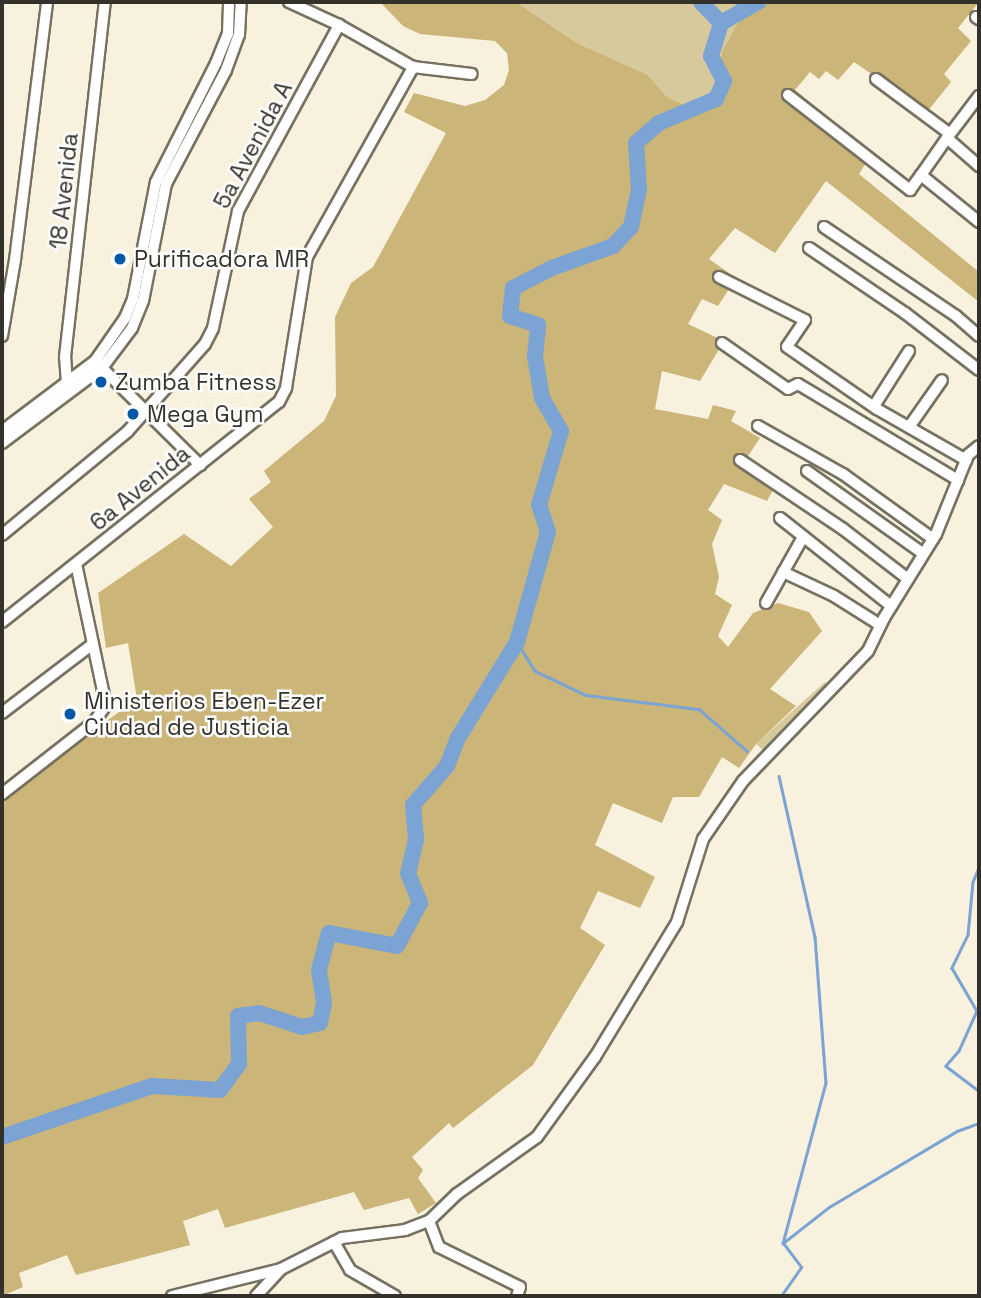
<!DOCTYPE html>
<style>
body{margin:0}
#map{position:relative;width:981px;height:1298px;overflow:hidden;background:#f7f1de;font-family:"Space Grotesk",sans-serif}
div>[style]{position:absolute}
.green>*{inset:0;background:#d8c99c}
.forest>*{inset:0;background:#cbb578}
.stream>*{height:2.5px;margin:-1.25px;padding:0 1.25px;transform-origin:1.25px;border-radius:1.25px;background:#7ba3d3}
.river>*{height:16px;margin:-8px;padding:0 8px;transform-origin:8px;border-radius:8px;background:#7ba3d3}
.roads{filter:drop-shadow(2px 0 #767160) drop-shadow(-2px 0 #767160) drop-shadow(0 2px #767160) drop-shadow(0 -2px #767160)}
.minor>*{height:10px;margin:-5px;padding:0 5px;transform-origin:5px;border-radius:5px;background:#fff}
.dots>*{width:19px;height:19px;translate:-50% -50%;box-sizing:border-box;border:4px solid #fefefe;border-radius:50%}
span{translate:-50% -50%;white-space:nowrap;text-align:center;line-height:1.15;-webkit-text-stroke:5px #fefefe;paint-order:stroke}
.street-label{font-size:23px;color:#33312a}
.poi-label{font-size:23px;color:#33312a}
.left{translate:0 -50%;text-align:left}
.frame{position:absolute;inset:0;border:4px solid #33312a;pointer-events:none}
</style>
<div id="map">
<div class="green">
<i style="clip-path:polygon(516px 2px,732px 2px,744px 12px,722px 51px,717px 93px,697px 111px,667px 97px,648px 75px,577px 43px)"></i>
<i style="clip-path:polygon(825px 682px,833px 693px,771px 757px,756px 744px)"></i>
</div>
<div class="forest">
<i style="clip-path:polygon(380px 2px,516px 2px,577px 43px,648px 75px,667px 97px,697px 111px,717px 93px,722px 51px,744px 12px,732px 2px,979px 2px,958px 28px,971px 41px,944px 74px,951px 82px,927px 112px,854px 62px,838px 80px,826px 71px,819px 79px,810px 72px,795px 90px,872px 153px,859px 174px,979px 272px,979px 302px,826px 181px,775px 253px,735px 228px,709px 259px,736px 278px,718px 306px,702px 299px,688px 324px,724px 341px,700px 381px,662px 371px,655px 409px,708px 419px,713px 405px,736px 411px,731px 421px,760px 438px,746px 459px,778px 480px,767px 501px,724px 484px,708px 510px,722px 520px,712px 544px,719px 577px,715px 594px,732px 605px,718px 636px,728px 647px,753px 613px,778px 603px,809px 612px,822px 631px,770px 689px,796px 706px,756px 744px,739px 768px,722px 757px,699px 797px,673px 797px,662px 823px,613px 803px,595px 845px,655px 877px,640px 908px,598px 891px,580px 928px,605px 945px,533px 1065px,453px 1128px,449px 1123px,412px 1157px,423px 1170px,418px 1178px,436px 1203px,418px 1214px,409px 1198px,364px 1210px,354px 1192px,225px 1228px,218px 1209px,183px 1221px,190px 1245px,76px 1275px,67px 1255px,19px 1273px,23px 1287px,2px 1296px,2px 798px,119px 712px,138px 706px,128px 643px,106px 648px,98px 593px,184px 534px,231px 566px,273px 527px,249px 499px,271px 482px,264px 471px,324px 421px,336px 396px,335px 317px,351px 283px,373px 267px,446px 133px,404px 112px,414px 93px,465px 106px,485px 100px,504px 85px,509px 70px,507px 53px,495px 41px,420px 34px,403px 26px)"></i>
</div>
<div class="stream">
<i style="left:517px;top:642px;width:34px;rotate:58deg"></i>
<i style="left:535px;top:671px;width:56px;rotate:25.2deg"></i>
<i style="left:586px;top:695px;width:114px;rotate:7.1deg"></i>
<i style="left:699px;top:709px;width:64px;rotate:41.2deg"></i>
<i style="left:779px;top:776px;width:165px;rotate:77.4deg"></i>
<i style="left:815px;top:937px;width:146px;rotate:85.7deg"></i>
<i style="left:826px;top:1083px;width:166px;rotate:105deg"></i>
<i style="left:979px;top:868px;width:15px;rotate:113deg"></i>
<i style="left:973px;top:882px;width:53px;rotate:95.4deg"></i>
<i style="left:968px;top:935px;width:37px;rotate:116deg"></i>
<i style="left:952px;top:968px;width:50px;rotate:59.8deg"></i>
<i style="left:977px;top:1011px;width:44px;rotate:114.2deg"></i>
<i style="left:959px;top:1051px;width:20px;rotate:131deg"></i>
<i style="left:946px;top:1066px;width:41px;rotate:37.1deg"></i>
<i style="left:781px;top:1296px;width:35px;rotate:-55deg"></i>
<i style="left:801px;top:1267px;width:30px;rotate:-127deg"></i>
<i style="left:783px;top:1243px;width:58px;rotate:-38deg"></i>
<i style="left:829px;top:1207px;width:149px;rotate:-30.7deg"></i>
<i style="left:957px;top:1131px;width:23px;rotate:-20deg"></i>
</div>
<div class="river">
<i style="left:721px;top:23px;width:43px;rotate:-29.6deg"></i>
<i style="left:2px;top:1137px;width:158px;rotate:-18.8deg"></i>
<i style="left:152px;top:1086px;width:68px;rotate:3.4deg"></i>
<i style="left:220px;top:1090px;width:32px;rotate:-54deg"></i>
<i style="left:239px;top:1064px;width:48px;rotate:-91.2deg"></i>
<i style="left:238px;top:1016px;width:21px;rotate:-8deg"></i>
<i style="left:259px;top:1013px;width:45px;rotate:18deg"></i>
<i style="left:302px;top:1027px;width:18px;rotate:-13deg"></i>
<i style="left:320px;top:1023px;width:21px;rotate:-79deg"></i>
<i style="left:324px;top:1002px;width:32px;rotate:-99deg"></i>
<i style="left:319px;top:970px;width:38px;rotate:-75deg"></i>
<i style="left:329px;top:933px;width:69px;rotate:10.8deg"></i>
<i style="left:397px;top:946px;width:49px;rotate:-61.9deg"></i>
<i style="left:420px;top:903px;width:31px;rotate:-112deg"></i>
<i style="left:408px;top:874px;width:36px;rotate:-77deg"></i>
<i style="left:416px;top:839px;width:34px;rotate:-95deg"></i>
<i style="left:413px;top:805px;width:52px;rotate:-48.9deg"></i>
<i style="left:447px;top:766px;width:30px;rotate:-69deg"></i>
<i style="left:458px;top:738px;width:113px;rotate:-58.4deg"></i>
<i style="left:517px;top:642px;width:114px;rotate:-74.3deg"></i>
<i style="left:548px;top:532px;width:28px;rotate:-108deg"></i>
<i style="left:539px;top:505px;width:77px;rotate:-73.4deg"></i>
<i style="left:561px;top:431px;width:38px;rotate:-120deg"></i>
<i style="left:542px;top:398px;width:43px;rotate:-99.5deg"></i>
<i style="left:535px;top:356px;width:31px;rotate:-84deg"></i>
<i style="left:538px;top:325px;width:29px;rotate:-162deg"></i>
<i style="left:510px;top:316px;width:28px;rotate:-84deg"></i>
<i style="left:513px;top:288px;width:44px;rotate:-27.1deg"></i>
<i style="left:552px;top:268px;width:65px;rotate:-19.8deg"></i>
<i style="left:613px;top:246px;width:26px;rotate:-47deg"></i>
<i style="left:631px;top:227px;width:39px;rotate:-78deg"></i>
<i style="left:639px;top:189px;width:46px;rotate:-93.7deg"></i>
<i style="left:636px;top:143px;width:30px;rotate:-41deg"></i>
<i style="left:659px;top:123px;width:62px;rotate:-22.8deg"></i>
<i style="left:716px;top:99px;width:20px;rotate:-66deg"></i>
<i style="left:724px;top:81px;width:28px;rotate:-117deg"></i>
<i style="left:711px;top:56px;width:34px;rotate:-73deg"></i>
<i style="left:721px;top:23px;width:29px;rotate:-134deg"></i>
</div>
<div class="roads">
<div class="minor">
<i style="left:289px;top:2px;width:55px;rotate:24.7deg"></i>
<i style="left:339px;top:25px;width:85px;rotate:29.6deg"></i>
<i style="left:413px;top:67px;width:59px;rotate:6.8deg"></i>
<i style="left:976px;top:17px;width:4px;rotate:34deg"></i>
<i style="left:876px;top:79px;width:92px;rotate:36.6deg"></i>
<i style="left:788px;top:95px;width:155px;rotate:37.9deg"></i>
<i style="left:910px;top:190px;width:19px;rotate:-54deg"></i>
<i style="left:979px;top:96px;width:53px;rotate:127.3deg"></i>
<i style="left:947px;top:138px;width:43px;rotate:41.2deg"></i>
<i style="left:947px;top:138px;width:45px;rotate:125.1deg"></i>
<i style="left:921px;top:175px;width:75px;rotate:39deg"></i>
<i style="left:824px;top:227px;width:159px;rotate:34deg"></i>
<i style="left:956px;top:316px;width:30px;rotate:41deg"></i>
<i style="left:809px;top:248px;width:116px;rotate:34.1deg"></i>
<i style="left:905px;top:313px;width:93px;rotate:37.6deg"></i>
<i style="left:719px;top:277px;width:96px;rotate:26.6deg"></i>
<i style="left:805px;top:320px;width:32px;rotate:124deg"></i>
<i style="left:787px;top:347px;width:109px;rotate:34.6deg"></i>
<i style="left:877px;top:409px;width:103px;rotate:29.8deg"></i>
<i style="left:2px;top:336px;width:77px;rotate:-80.3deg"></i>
<i style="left:15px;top:260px;width:260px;rotate:-82.9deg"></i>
<i style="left:722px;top:343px;width:80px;rotate:34.9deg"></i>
<i style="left:788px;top:389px;width:11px;rotate:-27deg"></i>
<i style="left:798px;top:384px;width:187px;rotate:31deg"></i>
<i style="left:98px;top:364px;width:144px;rotate:44.7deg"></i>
<i style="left:67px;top:384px;width:27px;rotate:-94deg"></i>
<i style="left:65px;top:357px;width:357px;rotate:-83.6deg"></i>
<i style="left:874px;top:406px;width:65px;rotate:-57.5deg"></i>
<i style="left:758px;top:426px;width:98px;rotate:29.5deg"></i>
<i style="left:843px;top:474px;width:111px;rotate:35.8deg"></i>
<i style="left:909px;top:427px;width:57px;rotate:-54.9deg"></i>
<i style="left:2px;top:431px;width:116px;rotate:-37deg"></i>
<i style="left:95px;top:361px;width:52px;rotate:-55.1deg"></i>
<i style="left:125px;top:318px;width:21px;rotate:-67deg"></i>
<i style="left:133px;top:299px;width:119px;rotate:-78.9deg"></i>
<i style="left:156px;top:182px;width:133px;rotate:-63.2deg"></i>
<i style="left:216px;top:63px;width:32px;rotate:-68deg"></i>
<i style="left:228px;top:33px;width:31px;rotate:-88deg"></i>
<i style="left:2px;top:443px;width:125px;rotate:-36.9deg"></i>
<i style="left:102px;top:368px;width:50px;rotate:-53.1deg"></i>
<i style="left:132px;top:328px;width:29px;rotate:-68deg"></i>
<i style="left:143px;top:301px;width:119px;rotate:-78.9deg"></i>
<i style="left:166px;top:184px;width:129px;rotate:-62.2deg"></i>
<i style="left:226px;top:70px;width:37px;rotate:-70deg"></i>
<i style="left:239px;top:35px;width:33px;rotate:-87deg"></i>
<i style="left:740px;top:460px;width:124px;rotate:33.8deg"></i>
<i style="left:843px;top:529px;width:82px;rotate:37.6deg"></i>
<i style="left:807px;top:471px;width:143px;rotate:35.4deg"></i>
<i style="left:780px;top:518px;width:142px;rotate:38.4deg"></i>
<i style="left:2px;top:535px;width:163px;rotate:-39.5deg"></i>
<i style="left:128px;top:431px;width:116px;rotate:-48.5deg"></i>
<i style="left:205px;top:344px;width:18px;rotate:-63deg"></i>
<i style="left:213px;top:328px;width:120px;rotate:-77.9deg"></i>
<i style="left:238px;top:211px;width:212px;rotate:-61.5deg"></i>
<i style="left:783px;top:572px;width:56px;rotate:25.2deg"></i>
<i style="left:834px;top:596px;width:54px;rotate:32.2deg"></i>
<i style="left:766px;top:603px;width:76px;rotate:-60.7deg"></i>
<i style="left:2px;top:622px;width:354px;rotate:-38.5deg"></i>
<i style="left:279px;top:402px;width:16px;rotate:-63deg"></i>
<i style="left:286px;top:388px;width:133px;rotate:-80.9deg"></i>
<i style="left:307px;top:257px;width:218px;rotate:-60.8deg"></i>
<i style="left:2px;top:713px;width:114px;rotate:-37.2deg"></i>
<i style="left:2px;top:794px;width:117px;rotate:-38deg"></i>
<i style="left:94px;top:722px;width:21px;rotate:-55deg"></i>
<i style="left:106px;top:705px;width:144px;rotate:-102deg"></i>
<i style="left:429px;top:1221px;width:28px;rotate:69deg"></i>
<i style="left:439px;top:1247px;width:90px;rotate:26.3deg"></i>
<i style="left:520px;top:1287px;width:9px;rotate:108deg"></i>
<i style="left:334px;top:1242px;width:32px;rotate:60deg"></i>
<i style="left:350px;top:1270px;width:52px;rotate:30deg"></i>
<i style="left:172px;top:1296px;width:112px;rotate:-13.9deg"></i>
<i style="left:281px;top:1269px;width:68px;rotate:-26.9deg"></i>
<i style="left:342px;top:1238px;width:64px;rotate:-7.2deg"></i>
<i style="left:405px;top:1230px;width:26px;rotate:-21deg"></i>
<i style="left:429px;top:1221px;width:39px;rotate:-44deg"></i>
<i style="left:457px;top:1194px;width:98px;rotate:-35.5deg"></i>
<i style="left:537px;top:1137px;width:99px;rotate:-54.1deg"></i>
<i style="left:595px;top:1057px;width:158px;rotate:-58.7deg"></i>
<i style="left:677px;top:922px;width:87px;rotate:-72.6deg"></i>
<i style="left:703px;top:839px;width:70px;rotate:-55.4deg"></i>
<i style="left:743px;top:781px;width:180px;rotate:-46.1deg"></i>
<i style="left:868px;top:651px;width:37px;rotate:-64deg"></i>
<i style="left:884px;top:618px;width:99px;rotate:-58.2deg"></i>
<i style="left:936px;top:534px;width:85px;rotate:-67.9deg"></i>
<i style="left:968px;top:455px;width:14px;rotate:-39deg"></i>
<i style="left:256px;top:1296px;width:37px;rotate:-47deg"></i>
</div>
</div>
<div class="dots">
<i style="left:120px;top:259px;background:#0058a5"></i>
<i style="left:101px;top:382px;background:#0058a5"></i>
<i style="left:133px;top:414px;background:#0058a5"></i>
<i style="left:70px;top:714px;background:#0058a5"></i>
</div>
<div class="street-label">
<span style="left:253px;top:145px;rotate:-62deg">5a Avenida A</span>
<span style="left:64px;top:191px;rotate:-84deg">18 Avenida</span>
<span style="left:140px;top:488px;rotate:-39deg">6a Avenida</span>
</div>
<div class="poi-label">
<span class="left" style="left:134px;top:259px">Purificadora MR</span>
<span class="left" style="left:115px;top:382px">Zumba Fitness</span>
<span class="left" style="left:147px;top:414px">Mega Gym</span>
<span class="left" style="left:84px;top:714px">Ministerios Eben-Ezer<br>Ciudad de Justicia</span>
</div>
<div class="frame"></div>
</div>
